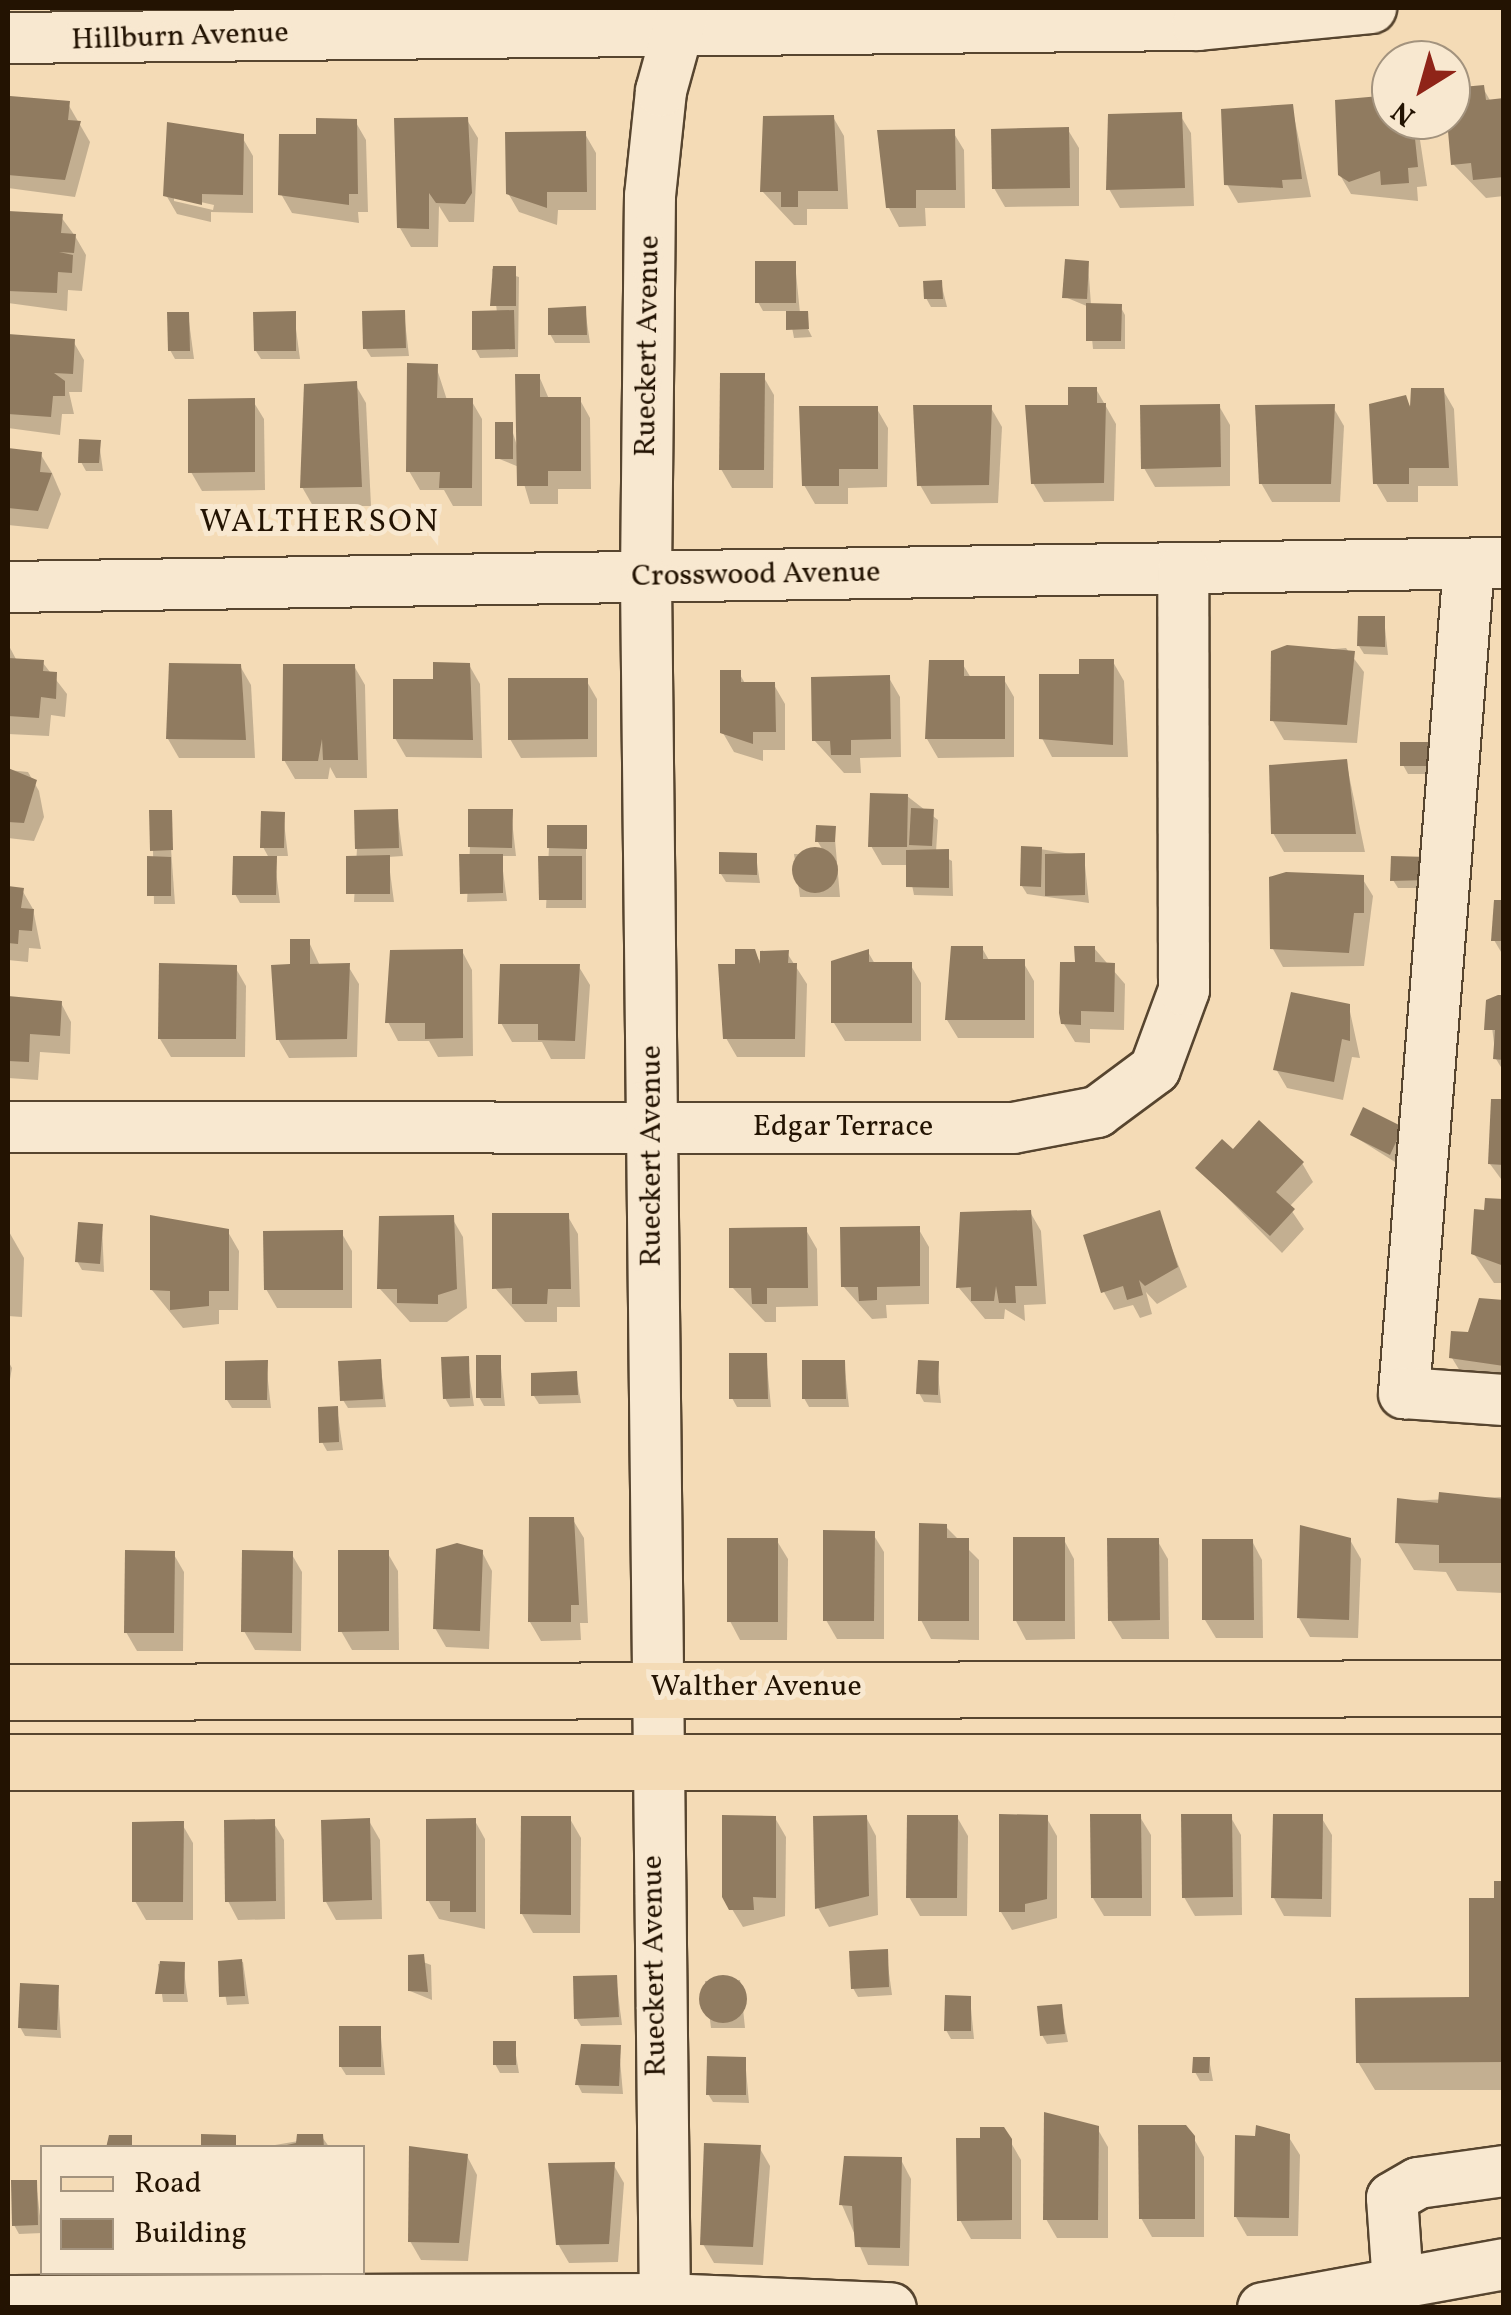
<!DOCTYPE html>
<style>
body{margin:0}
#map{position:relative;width:1511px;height:2315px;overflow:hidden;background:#f4dbb6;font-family:Vollkorn,serif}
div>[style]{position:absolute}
.shadow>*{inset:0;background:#0003}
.building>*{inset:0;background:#907b60}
.round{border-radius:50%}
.roads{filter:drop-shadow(2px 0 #57452f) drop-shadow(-2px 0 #57452f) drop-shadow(0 2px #57452f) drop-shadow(0 -2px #57452f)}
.minor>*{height:50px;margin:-25px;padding:0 25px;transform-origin:25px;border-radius:25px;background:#f8e8d0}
.major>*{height:55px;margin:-27.5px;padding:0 27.5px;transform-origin:27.5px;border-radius:27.5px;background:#f4dbb6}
span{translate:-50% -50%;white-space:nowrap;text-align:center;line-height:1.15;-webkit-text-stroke:10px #f8e8d0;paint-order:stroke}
.street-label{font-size:30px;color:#231302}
.neighbourhood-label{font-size:32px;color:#231302;letter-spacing:2.5px}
.frame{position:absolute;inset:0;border:10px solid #231302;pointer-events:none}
.legend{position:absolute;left:40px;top:2145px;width:325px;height:130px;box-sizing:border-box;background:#f8e8d0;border:2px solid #a3937e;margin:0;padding:12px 18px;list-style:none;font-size:30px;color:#231302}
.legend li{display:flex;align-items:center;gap:20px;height:50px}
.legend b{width:50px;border:2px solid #a3937e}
.north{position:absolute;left:1371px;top:40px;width:100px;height:100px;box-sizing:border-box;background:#f8e8d0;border:2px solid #a3937e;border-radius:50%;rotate:217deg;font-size:28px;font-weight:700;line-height:40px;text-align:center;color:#231302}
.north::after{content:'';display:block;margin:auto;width:35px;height:45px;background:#8f2418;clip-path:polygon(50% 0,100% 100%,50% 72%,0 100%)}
</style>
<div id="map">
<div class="shadow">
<i style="clip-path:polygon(1483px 88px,1491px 102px,1504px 101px,1504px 196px,1486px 198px,1453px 164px)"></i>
<i style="clip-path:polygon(1391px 97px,1391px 120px,1417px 120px,1427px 186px,1417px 187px,1418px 201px,1351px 194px,1340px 175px)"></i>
<i style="clip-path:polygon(8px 102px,68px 104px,90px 142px,75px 197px,8px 188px)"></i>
<i style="clip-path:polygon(1292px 107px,1311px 197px,1238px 203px,1227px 184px)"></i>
<i style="clip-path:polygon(1180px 115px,1191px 133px,1194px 206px,1120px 208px,1109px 189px)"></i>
<i style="clip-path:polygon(833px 117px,844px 136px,848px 209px,807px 209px,807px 225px,794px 225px,762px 191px)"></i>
<i style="clip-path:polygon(467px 120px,478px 138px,474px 222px,449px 222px,439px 206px,438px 247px,411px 247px,400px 228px)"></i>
<i style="clip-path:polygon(355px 121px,366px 140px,368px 212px,358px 212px,359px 223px,292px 213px,281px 194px,319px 137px)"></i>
<i style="clip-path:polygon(1068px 130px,1079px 148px,1079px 206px,1005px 207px,994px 188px)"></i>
<i style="clip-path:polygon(953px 132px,964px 150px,965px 208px,925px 208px,926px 226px,899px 227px,889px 208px)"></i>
<i style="clip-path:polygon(585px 134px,596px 153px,596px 210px,558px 210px,557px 225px,519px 212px,508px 193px)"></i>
<i style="clip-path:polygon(evenodd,242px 137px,253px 156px,253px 213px,211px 212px,211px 222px,177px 214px,166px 195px,242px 137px,174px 196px,214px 205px,213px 210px,174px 201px,174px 196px)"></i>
<i style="clip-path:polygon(8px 217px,61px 217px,75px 236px,86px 255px,82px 291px,68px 290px,67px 311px,8px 303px)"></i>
<i style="clip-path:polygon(795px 263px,800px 313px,812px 337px,794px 338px,789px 311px,763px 311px,758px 302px)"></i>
<i style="clip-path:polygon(1088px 263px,1091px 305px,1120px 306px,1125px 315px,1125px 349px,1093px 349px,1089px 307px,1065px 297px)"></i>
<i style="clip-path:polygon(492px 269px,519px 277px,518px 357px,480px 358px,475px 349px,497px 313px)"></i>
<i style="clip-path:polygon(941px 283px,947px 307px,931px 307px,926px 298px)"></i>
<i style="clip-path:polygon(585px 309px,590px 343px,555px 343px,550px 334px)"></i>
<i style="clip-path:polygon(404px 313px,409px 356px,371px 357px,366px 349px)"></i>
<i style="clip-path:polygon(188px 314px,194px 359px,175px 359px,170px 350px)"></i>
<i style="clip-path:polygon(294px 314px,300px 359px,261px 359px,256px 351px)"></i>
<i style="clip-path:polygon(8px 339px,73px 341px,84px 360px,82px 392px,69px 392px,74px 414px,62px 414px,60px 435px,8px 428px)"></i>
<i style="clip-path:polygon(436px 366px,447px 400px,471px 400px,482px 419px,482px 506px,453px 506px,444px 490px,420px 490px,409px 471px)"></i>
<i style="clip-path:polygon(539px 376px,549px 399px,580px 400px,590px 418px,591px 489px,558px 489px,558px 504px,530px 504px,519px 467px,497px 458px,513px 433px,518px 449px)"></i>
<i style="clip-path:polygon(763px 376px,774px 395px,773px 488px,732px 488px,721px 469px)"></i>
<i style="clip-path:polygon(355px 384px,366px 403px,371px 506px,313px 506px,302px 487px)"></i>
<i style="clip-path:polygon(1096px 389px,1116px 424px,1114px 501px,1044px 502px,1033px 483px,1068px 407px)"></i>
<i style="clip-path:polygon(1443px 390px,1454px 409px,1458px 486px,1418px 486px,1418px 502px,1387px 502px,1376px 483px,1405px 398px,1413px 411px)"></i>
<i style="clip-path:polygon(253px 401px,264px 419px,265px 490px,202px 491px,191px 472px)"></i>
<i style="clip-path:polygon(1219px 406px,1230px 425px,1230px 486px,1155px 487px,1144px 468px)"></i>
<i style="clip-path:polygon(1333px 407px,1344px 426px,1340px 502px,1272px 502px,1261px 483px)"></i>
<i style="clip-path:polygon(991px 408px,1002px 427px,998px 503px,931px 504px,920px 485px)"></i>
<i style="clip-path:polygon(877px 409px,888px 428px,887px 487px,848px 488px,848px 504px,815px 504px,804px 485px)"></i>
<i style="clip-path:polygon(99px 442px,103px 471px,86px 471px,81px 462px)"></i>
<i style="clip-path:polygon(8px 451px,41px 455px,52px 473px,61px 494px,48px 529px,8px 525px)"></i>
<i style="clip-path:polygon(1384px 619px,1388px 655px,1364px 654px,1359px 646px)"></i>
<i style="clip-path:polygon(8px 644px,17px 661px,43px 663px,67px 694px,65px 717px,51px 715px,49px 736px,8px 734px)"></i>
<i style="clip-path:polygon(1346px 648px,1364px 672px,1357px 743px,1284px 740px,1273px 721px,1274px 654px)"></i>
<i style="clip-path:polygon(1113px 662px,1124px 681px,1128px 757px,1052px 757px,1042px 738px,1081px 677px)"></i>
<i style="clip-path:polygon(962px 663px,971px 678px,1003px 678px,1014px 697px,1014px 757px,938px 758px,927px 739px)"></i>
<i style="clip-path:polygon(469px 665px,480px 684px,482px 758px,406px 757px,395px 738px,435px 682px)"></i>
<i style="clip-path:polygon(240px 666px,251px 685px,255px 758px,179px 758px,168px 739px)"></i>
<i style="clip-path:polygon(354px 666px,365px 685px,367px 778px,336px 778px,330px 767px,328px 779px,295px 779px,284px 760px)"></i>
<i style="clip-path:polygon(739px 673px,746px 685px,774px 685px,785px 704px,785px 750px,763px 750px,763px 761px,734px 752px,723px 733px)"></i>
<i style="clip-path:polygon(889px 678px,900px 697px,901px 757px,860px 758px,861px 773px,844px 773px,814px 740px)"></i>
<i style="clip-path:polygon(586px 680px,597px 699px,597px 757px,521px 758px,510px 739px)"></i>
<i style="clip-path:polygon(1444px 753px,1444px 774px,1408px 774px,1403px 765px)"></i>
<i style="clip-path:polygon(1346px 761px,1365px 852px,1284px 852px,1273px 833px)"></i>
<i style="clip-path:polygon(8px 770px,28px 772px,39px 791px,44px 817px,34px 841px,8px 838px)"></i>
<i style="clip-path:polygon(907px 796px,938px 820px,936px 852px,952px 861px,953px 896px,914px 895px,908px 865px,882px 865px,871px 846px)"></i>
<i style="clip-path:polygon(397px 811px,403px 856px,388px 857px,394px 902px,354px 902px,357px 848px)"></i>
<i style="clip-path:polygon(511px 812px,516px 856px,501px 856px,507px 901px,467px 902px,470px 847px)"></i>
<i style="clip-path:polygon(283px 814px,288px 856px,274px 856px,280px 903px,240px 903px,235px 894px,269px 858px,263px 847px)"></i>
<i style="clip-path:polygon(169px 821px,175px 904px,154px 904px,153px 850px)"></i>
<i style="clip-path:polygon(586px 827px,586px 908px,546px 908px,549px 847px)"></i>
<i style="clip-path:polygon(834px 828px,840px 897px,800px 897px,794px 854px,825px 854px,818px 842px)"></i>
<i style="clip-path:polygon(1040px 849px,1084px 856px,1089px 903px,1027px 894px,1022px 886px)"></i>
<i style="clip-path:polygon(756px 856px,760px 883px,726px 882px,721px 874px)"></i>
<i style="clip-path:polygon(1432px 868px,1432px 888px,1398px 888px,1393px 880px)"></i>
<i style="clip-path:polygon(1362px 878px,1373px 896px,1364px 966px,1283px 967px,1273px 949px)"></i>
<i style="clip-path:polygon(8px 889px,22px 890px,33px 909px,41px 949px,29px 948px,28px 962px,8px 960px)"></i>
<i style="clip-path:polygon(1504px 903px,1504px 957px,1494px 940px)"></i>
<i style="clip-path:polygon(309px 942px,320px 966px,348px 966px,359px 984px,357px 1057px,289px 1058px,278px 1039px,293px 967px)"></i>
<i style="clip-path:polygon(982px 948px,990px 962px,1023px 962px,1034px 981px,1034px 1038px,958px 1038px,947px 1020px)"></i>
<i style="clip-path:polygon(1094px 948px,1125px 984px,1124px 1030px,1090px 1029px,1090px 1043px,1075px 1042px,1064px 1024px,1077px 965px)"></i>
<i style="clip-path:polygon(462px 951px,472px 970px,473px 1056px,438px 1057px,429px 1041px,398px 1041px,388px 1022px)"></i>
<i style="clip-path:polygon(754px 951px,759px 960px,787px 953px,807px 984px,805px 1057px,737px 1057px,726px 1038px,738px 967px)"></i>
<i style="clip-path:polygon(868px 952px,875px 964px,910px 964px,921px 983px,921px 1041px,845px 1041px,834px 1023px)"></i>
<i style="clip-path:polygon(235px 967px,246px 986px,245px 1057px,171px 1057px,160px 1039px)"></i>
<i style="clip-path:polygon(579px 967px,590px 985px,585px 1059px,551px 1059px,542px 1042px,512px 1042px,501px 1023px)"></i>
<i style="clip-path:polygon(8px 1000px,61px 1003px,71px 1022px,70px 1054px,40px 1052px,38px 1080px,8px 1078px)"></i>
<i style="clip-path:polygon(1489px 1003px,1504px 1003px,1504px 1072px,1496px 1059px)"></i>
<i style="clip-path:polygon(1349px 1007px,1360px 1058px,1352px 1057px,1343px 1100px,1287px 1088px,1276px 1069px)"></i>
<i style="clip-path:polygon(1504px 1102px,1504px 1183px,1490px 1164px)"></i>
<i style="clip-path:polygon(1402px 1129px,1395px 1162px,1352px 1135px)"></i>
<i style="clip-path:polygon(1233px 1152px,1302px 1163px,1313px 1182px,1289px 1207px,1304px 1229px,1282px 1253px,1198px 1168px)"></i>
<i style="clip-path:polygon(1504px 1202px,1504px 1283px,1494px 1283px,1474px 1254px,1487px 1212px)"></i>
<i style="clip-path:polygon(1030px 1212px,1041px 1231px,1046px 1304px,1024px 1305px,1025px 1321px,1005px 1309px,1004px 1319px,985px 1319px,959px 1288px)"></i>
<i style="clip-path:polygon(1158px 1213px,1187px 1287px,1157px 1304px,1146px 1292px,1152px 1314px,1140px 1318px,1133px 1305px,1114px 1310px,1104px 1292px)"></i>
<i style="clip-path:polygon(567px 1215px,578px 1234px,580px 1307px,557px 1307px,557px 1322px,525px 1322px,495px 1288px)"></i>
<i style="clip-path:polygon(452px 1218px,463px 1237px,467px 1308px,447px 1322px,410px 1322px,380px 1289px)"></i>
<i style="clip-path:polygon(102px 1226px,104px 1272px,82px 1270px,77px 1261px)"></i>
<i style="clip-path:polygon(918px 1228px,929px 1247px,929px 1304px,886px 1305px,887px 1318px,872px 1319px,843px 1286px)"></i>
<i style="clip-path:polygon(8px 1230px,24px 1258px,22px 1317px,8px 1316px)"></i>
<i style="clip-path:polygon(806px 1230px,817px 1249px,818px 1306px,776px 1307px,776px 1322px,765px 1322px,732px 1287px)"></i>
<i style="clip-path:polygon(228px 1232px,239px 1251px,238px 1310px,219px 1310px,219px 1324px,183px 1328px,152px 1290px)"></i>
<i style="clip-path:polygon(341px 1232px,352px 1251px,352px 1308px,277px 1308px,266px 1289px)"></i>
<i style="clip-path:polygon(1504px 1302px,1504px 1380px,1463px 1376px,1452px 1358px)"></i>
<i style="clip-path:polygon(766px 1355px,771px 1407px,737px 1407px,732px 1398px)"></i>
<i style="clip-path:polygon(500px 1358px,505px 1406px,484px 1406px,479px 1397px)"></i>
<i style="clip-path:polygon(467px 1359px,474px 1406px,450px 1407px,445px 1398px)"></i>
<i style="clip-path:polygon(8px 1361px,12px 1368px,8px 1390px)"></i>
<i style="clip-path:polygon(380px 1361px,386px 1407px,348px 1408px,343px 1400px)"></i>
<i style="clip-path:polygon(844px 1362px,849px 1407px,809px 1407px,804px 1398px)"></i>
<i style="clip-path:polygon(266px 1363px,271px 1408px,232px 1408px,227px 1400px)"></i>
<i style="clip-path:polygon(937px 1364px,941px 1403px,924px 1402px,919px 1393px)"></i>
<i style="clip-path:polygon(576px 1374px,581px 1403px,539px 1404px,534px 1396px)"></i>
<i style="clip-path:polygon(337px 1408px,343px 1450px,327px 1451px,322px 1442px)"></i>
<i style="clip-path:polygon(1504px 1497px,1504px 1593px,1457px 1591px,1446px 1572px,1414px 1570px,1397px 1542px,1400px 1501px)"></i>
<i style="clip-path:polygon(573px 1520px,584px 1538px,588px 1623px,580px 1623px,581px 1640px,541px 1641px,530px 1622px)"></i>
<i style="clip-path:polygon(945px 1526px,979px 1560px,979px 1640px,931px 1639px,921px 1620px)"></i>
<i style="clip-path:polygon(873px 1534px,884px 1552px,884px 1639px,837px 1639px,826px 1620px)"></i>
<i style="clip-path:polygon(1064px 1540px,1074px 1559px,1075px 1639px,1026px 1640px,1016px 1621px)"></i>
<i style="clip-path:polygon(1157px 1540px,1168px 1559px,1169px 1639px,1122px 1639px,1111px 1621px)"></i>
<i style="clip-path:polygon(1350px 1540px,1361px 1559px,1358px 1638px,1310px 1637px,1299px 1618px)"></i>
<i style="clip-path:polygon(777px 1541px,788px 1559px,787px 1640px,740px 1640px,730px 1621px)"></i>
<i style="clip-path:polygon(1252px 1541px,1262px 1560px,1263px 1638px,1216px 1638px,1205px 1620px)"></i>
<i style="clip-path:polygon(387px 1552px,398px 1571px,399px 1650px,352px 1650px,341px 1631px)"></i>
<i style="clip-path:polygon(482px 1552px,492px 1571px,489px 1649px,446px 1647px,435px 1628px)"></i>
<i style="clip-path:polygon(173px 1553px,184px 1572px,183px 1651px,137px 1651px,126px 1632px)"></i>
<i style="clip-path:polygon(291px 1553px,302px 1572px,301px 1651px,255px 1650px,244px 1631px)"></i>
<i style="clip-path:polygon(1230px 1816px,1241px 1835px,1242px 1915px,1195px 1916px,1184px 1897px)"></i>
<i style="clip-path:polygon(866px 1817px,876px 1836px,878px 1915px,829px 1927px,818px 1908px,815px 1819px)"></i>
<i style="clip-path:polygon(957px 1817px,968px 1836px,967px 1916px,920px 1916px,909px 1897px)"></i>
<i style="clip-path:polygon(1046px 1817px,1057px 1836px,1057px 1918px,1012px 1930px,1001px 1912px)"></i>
<i style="clip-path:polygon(1140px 1817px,1151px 1835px,1151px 1916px,1104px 1916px,1093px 1898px)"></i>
<i style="clip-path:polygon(1321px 1817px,1332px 1835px,1331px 1917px,1284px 1916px,1274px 1898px)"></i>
<i style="clip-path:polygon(775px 1818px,786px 1837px,785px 1916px,743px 1927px,732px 1909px)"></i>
<i style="clip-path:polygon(570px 1819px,581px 1838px,580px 1933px,533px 1933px,522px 1914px)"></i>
<i style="clip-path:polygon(369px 1821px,380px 1840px,382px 1919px,336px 1920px,326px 1902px)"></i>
<i style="clip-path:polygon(475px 1821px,485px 1839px,485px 1929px,439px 1919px,428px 1900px)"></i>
<i style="clip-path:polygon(273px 1822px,284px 1840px,285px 1919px,238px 1920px,228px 1901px)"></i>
<i style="clip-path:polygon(182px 1824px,193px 1843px,193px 1920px,146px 1920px,135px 1901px)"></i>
<i style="clip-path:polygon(1504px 1883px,1504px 2090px,1375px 2090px,1358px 2062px,1472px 2000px)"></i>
<i style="clip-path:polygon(886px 1951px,892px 1995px,858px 1997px,853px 1988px)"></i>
<i style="clip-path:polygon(410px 1957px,431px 1965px,432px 2000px,410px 1991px)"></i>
<i style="clip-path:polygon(243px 1962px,249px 2004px,227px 2005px,220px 1963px)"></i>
<i style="clip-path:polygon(158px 1964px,183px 1964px,188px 2002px,163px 2002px)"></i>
<i style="clip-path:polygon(616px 1978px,622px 2025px,581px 2026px,576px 2018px)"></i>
<i style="clip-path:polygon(740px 1980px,745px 2028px,711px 2028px,705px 1981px)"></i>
<i style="clip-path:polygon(58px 1988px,61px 2038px,25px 2036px,20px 2027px)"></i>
<i style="clip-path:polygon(970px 1998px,974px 2039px,951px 2039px,946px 2030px)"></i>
<i style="clip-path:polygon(1061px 2007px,1068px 2042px,1047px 2044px,1042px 2035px)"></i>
<i style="clip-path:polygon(380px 2028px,385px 2075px,346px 2075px,341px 2067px)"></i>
<i style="clip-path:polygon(514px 2044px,519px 2073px,500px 2073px,495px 2064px)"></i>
<i style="clip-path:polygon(619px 2048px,623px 2094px,582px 2093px,578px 2085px)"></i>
<i style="clip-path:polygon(745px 2059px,749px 2103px,713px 2102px,708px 2094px)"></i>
<i style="clip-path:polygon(1209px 2059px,1213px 2081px,1200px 2081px,1195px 2072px)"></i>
<i style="clip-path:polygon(1097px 2128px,1108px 2147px,1108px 2238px,1057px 2238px,1046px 2219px)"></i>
<i style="clip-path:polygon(1003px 2129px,1021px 2160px,1021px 2239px,971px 2239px,960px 2220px,982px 2141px)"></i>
<i style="clip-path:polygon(1288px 2136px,1300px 2155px,1298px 2236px,1247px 2236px,1236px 2217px)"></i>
<i style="clip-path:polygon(322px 2137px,330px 2148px,275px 2148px,275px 2145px)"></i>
<i style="clip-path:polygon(1193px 2137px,1204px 2157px,1204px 2237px,1152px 2237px,1141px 2218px)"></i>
<i style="clip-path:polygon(759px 2147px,770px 2166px,763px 2265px,714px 2263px,703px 2244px)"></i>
<i style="clip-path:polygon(467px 2156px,477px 2175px,468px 2261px,421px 2260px,410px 2241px)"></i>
<i style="clip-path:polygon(901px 2160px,911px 2179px,909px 2266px,868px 2265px,842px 2205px)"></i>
<i style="clip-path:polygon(613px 2164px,624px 2183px,618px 2262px,569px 2263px,558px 2244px)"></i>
<i style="clip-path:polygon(36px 2182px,42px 2233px,19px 2234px,14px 2225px)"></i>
</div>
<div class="building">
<i style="clip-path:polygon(1484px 85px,1486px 100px,1504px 98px,1504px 177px,1473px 180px,1471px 163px,1451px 165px,1447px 120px,1451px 88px)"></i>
<i style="clip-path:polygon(1391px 95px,1391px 120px,1413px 120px,1418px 167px,1408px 168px,1409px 183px,1381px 185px,1380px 171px,1349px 182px,1338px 175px,1335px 100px)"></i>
<i style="clip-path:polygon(10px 96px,70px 101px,68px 120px,81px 121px,65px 180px,8px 175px)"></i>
<i style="clip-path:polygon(1293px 104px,1302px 179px,1282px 180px,1283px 188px,1224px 185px,1221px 109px)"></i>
<i style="clip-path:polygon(1182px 112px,1185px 188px,1106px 190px,1108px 114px)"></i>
<i style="clip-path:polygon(834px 115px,838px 191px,798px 191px,798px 207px,781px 207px,781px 192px,760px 192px,763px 116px)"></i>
<i style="clip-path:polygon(468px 117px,472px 193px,465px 204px,436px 203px,429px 193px,429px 229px,397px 228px,394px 118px)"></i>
<i style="clip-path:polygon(316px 118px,357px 119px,358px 194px,349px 194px,349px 205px,278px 195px,279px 134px,316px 134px)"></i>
<i style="clip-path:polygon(167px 122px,244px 134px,243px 195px,202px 194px,202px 205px,163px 196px)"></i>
<i style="clip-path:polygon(1069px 127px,1070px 188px,992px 189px,991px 129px)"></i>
<i style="clip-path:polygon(955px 129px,956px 190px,916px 190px,916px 208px,886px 208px,877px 130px)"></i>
<i style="clip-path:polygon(586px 131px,587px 192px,547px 192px,547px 208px,506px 194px,505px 132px)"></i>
<i style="clip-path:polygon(8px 211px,63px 214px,61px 233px,76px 234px,74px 253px,59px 252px,73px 255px,72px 273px,58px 272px,57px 293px,8px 291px)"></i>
<i style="clip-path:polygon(1065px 259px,1089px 261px,1087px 299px,1062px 298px)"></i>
<i style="clip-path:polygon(755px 261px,796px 261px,796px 303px,755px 303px)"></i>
<i style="clip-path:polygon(493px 266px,516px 266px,516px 306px,490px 306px)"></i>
<i style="clip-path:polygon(942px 280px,943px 299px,924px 299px,923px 281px)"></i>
<i style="clip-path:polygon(1086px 303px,1122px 304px,1121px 341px,1086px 341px)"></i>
<i style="clip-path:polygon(586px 306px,587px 335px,548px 335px,548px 308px)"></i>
<i style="clip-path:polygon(405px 310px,406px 348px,363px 349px,362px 311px)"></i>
<i style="clip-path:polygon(514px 310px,515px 349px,472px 350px,472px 311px)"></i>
<i style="clip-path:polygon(296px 311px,296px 351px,254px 351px,253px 312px)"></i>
<i style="clip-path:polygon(786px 311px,808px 311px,809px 329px,786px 330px)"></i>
<i style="clip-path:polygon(167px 312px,189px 312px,190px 351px,168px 351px)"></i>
<i style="clip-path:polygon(8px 334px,75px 339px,73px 374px,54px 373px,65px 381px,65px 396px,53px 396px,51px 417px,8px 414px)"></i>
<i style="clip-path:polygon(407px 363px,438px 364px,437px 398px,473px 398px,472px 488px,439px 488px,440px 472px,406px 472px)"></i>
<i style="clip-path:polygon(720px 373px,765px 373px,764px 470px,719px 470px)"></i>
<i style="clip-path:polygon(515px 374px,540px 374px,540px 397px,581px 397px,581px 471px,548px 471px,548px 486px,517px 486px)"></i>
<i style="clip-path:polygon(357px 381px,362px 487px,300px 488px,304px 384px)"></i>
<i style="clip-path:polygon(1068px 387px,1097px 387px,1097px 403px,1106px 403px,1104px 483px,1031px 484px,1025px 405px,1068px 405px)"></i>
<i style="clip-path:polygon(1411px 388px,1444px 388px,1449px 468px,1409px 468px,1409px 484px,1373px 484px,1369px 404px,1406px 395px,1410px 407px)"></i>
<i style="clip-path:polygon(255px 398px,255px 472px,188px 473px,188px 399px)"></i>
<i style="clip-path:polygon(1220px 404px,1221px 467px,1141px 469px,1140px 405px)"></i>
<i style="clip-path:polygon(1335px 404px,1331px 484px,1259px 484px,1255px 405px)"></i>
<i style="clip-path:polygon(913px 405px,992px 405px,989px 485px,917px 486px)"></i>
<i style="clip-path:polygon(799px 406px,878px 406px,878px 469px,839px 469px,839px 486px,802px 486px)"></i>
<i style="clip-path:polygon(495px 422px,513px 422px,513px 459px,495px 459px)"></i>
<i style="clip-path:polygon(79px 439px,101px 440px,99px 463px,78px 463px)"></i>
<i style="clip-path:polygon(8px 448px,42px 452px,40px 472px,52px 473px,38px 511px,8px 508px)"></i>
<i style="clip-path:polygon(1358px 616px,1385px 616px,1385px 647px,1357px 646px)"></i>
<i style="clip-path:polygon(1287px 645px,1355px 651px,1347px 725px,1270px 721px,1271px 651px)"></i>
<i style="clip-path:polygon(8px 658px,44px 660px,43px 671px,57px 672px,56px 699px,41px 697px,39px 718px,8px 716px)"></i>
<i style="clip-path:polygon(1079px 659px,1114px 659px,1113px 745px,1039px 739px,1039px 674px,1079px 674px)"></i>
<i style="clip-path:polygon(929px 660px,964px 660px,964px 676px,1005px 676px,1005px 739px,925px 739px)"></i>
<i style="clip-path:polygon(433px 662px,470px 663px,473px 740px,393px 739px,393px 679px,433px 679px)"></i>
<i style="clip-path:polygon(169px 663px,241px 664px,246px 740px,166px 739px)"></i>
<i style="clip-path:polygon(283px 664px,355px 664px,358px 760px,323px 760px,322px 739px,318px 761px,282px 761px)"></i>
<i style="clip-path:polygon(720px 670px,741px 670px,741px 682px,775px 682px,776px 732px,753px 732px,753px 744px,720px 733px)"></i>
<i style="clip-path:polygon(890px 675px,891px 739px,851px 740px,851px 755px,831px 755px,830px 741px,812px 741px,811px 677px)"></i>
<i style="clip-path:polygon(508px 678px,588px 678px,588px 739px,508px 740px)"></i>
<i style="clip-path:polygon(1400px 742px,1441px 742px,1441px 766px,1400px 766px)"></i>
<i style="clip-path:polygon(1347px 759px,1356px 834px,1271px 834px,1269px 765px)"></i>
<i style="clip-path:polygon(8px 768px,37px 780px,24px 823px,8px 822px)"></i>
<i style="clip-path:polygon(870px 793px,908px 794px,907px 847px,868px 847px)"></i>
<i style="clip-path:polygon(911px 808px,934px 809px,932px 846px,909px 845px)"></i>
<i style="clip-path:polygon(398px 809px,399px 848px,355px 849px,354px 810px)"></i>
<i style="clip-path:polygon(468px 809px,513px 809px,512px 848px,468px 847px)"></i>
<i style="clip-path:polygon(149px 810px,172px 810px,173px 850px,150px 851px)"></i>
<i style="clip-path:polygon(261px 811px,285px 812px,284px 848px,260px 848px)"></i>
<i style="clip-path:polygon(547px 825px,587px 825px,587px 849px,547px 848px)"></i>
<i style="clip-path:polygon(816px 825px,836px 826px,835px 842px,815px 842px)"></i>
<i style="clip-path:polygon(1021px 846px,1042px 847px,1041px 887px,1020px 886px)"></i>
<i class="round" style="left:792px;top:847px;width:46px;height:46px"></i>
<i style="clip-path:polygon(949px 849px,949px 888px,906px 887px,906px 850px)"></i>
<i style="clip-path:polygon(719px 852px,757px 853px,757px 875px,719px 874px)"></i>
<i style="clip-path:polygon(1085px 853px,1085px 895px,1045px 896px,1045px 854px)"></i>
<i style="clip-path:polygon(459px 854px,503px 854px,503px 893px,460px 894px)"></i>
<i style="clip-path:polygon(390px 855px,390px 894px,346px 894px,346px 856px)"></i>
<i style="clip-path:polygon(147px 856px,171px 857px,171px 896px,147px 896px)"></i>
<i style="clip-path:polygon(233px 856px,277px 856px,276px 895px,232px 895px)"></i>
<i style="clip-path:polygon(538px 856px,582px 856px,582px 900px,539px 900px)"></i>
<i style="clip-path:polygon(1391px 856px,1429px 857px,1428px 880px,1390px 881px)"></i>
<i style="clip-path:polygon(1286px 872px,1364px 875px,1364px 913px,1354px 913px,1349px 953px,1270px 949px,1269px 877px)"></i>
<i style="clip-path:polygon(8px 886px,24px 888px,21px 908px,34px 909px,32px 931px,19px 930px,18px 944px,8px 943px)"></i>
<i style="clip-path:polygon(1494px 900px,1504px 900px,1504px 941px,1491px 941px)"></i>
<i style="clip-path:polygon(290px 939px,310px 939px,310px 964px,350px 963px,347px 1039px,276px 1040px,271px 965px,290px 964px)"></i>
<i style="clip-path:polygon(951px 946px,983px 946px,983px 959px,1025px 959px,1025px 1020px,945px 1020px)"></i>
<i style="clip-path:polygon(1074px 946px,1095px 946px,1095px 962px,1115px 963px,1114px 1012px,1081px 1011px,1081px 1025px,1061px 1024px,1059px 1013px,1060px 962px,1075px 962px)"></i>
<i style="clip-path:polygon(463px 949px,463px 1038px,425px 1039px,425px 1023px,385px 1023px,390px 950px)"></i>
<i style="clip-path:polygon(735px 949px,755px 949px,760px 964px,760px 951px,789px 950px,788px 963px,797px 963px,795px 1039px,723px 1039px,718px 964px,735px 964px)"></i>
<i style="clip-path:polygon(869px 949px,869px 962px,912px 962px,912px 1023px,831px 1023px,831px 961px)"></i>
<i style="clip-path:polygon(159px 963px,237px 965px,236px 1039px,158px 1039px)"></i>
<i style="clip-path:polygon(500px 964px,580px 964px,575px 1041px,538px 1040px,538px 1024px,498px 1024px)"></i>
<i style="clip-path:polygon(1291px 992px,1350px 1004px,1350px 1041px,1342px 1039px,1334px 1082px,1273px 1070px)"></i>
<i style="clip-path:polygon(1498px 995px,1504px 995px,1504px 1060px,1493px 1059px,1495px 1030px,1484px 1030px,1486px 1000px)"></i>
<i style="clip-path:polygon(8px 996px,62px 1001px,60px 1036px,30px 1034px,29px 1062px,8px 1061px)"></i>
<i style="clip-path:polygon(1491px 1099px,1504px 1099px,1504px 1165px,1488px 1164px)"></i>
<i style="clip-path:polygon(1363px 1107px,1403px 1127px,1390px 1155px,1350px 1135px)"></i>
<i style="clip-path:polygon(1259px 1120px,1304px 1162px,1276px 1192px,1295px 1209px,1270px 1236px,1195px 1168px,1222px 1139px,1233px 1149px)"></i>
<i style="clip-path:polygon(1485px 1198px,1504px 1199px,1504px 1266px,1471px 1254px,1474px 1209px,1484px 1210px)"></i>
<i style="clip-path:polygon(1031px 1210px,1037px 1286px,1015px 1286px,1016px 1303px,999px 1303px,996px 1286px,994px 1301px,971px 1301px,971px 1287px,956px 1288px,960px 1212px)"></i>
<i style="clip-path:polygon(1160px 1210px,1178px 1267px,1145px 1286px,1139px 1280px,1143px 1295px,1127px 1300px,1123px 1286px,1101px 1293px,1083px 1235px)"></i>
<i style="clip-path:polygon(492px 1213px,569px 1213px,571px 1289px,548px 1289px,547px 1304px,512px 1304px,512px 1288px,492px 1289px)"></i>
<i style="clip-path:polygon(150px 1215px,229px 1229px,229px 1291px,209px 1291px,209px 1306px,170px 1310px,170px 1291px,150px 1290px)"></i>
<i style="clip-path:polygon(454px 1215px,457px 1289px,438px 1295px,438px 1304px,397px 1303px,397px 1289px,377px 1289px,379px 1216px)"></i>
<i style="clip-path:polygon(78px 1222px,103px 1224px,100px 1264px,75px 1262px)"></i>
<i style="clip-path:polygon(920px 1226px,920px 1286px,877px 1287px,877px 1300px,859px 1301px,858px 1287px,841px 1287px,840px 1227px)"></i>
<i style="clip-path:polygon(807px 1227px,808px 1288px,767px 1288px,767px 1304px,752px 1304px,751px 1288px,729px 1288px,729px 1228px)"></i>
<i style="clip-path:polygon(343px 1230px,343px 1290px,264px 1290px,263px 1231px)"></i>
<i style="clip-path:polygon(1479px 1298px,1504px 1300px,1504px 1366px,1449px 1358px,1451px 1331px,1468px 1332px)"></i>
<i style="clip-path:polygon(729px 1353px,767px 1353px,768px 1399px,729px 1399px)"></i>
<i style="clip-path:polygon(476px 1355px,501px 1355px,501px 1398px,476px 1398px)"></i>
<i style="clip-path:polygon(469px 1356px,470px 1398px,443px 1399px,441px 1357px)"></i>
<i style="clip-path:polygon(381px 1359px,383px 1399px,340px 1401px,338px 1361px)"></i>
<i style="clip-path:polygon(268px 1360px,267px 1400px,225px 1400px,225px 1361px)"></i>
<i style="clip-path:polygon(802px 1360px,845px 1360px,846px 1399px,802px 1399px)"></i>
<i style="clip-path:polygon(918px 1360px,939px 1361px,938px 1395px,916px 1394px)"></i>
<i style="clip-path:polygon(577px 1371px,578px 1395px,531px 1396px,531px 1373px)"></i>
<i style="clip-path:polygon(338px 1406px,339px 1442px,319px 1443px,318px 1407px)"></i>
<i style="clip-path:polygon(1439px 1492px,1504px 1499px,1504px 1563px,1439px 1563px,1439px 1545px,1395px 1543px,1397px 1498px,1438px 1503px)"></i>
<i style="clip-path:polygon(529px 1517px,574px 1517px,579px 1605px,571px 1605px,571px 1622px,528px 1622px)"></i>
<i style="clip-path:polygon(919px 1523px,947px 1524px,947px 1538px,969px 1538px,969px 1621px,918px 1621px)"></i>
<i style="clip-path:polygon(1300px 1525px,1351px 1538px,1349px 1620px,1297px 1618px)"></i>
<i style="clip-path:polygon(823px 1530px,875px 1531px,874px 1621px,823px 1621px)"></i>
<i style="clip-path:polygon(1013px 1537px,1065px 1537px,1065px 1621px,1013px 1621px)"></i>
<i style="clip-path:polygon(727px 1538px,778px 1538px,778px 1622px,727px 1622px)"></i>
<i style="clip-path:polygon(1107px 1538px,1159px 1538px,1160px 1620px,1108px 1621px)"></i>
<i style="clip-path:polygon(1202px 1539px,1253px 1539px,1254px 1620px,1202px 1620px)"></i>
<i style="clip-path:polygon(457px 1543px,483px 1550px,480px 1631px,433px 1629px,436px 1549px)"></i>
<i style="clip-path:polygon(125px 1550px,175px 1551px,174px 1633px,124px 1633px)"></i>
<i style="clip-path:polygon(242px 1550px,293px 1551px,292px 1633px,241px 1632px)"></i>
<i style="clip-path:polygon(338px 1550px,389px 1550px,389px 1631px,338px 1632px)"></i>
<i style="clip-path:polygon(999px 1814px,1048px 1815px,1047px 1899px,1025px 1904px,1025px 1912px,999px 1912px)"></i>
<i style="clip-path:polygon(1090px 1814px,1141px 1814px,1142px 1898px,1091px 1898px)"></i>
<i style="clip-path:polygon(1181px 1814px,1232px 1814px,1233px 1897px,1182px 1898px)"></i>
<i style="clip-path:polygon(1273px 1814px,1323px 1814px,1322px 1899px,1271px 1898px)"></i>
<i style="clip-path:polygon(722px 1815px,776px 1816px,776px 1898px,753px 1897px,754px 1910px,729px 1910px,722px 1897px)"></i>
<i style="clip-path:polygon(867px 1815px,869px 1896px,815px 1909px,813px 1816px)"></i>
<i style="clip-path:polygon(907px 1815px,958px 1815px,957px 1898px,906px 1898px)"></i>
<i style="clip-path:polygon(521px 1816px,571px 1816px,571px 1915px,520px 1914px)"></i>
<i style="clip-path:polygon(370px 1818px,372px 1900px,323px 1902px,321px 1820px)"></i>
<i style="clip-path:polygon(476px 1818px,476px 1912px,450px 1912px,450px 1901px,426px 1901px,426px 1819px)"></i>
<i style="clip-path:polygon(275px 1819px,276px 1901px,225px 1902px,224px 1820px)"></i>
<i style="clip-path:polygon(176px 1821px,184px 1821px,183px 1902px,132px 1902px,132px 1822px)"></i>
<i style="clip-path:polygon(1494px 1881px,1504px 1881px,1504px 2062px,1356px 2063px,1355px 1998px,1469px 1997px,1469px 1898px,1494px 1898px)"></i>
<i style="clip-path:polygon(888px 1949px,889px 1987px,851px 1989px,849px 1951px)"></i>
<i style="clip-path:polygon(424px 1954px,428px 1992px,408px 1991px,408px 1955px)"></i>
<i style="clip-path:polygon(242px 1959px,245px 1996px,219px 1997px,218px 1961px)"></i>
<i style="clip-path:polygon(160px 1961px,185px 1962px,184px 1994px,155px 1994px)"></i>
<i style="clip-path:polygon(617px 1975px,619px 2017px,574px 2019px,573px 1976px)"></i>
<i class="round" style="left:699px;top:1975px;width:48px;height:48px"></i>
<i style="clip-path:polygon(20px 1983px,59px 1985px,57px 2030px,18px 2028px)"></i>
<i style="clip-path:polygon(945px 1995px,971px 1996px,971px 2031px,944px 2031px)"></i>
<i style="clip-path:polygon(1062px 2004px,1065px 2034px,1040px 2036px,1037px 2006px)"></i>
<i style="clip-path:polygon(339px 2026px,381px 2026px,381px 2067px,339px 2067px)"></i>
<i style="clip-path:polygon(493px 2041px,516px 2041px,516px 2065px,493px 2065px)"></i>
<i style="clip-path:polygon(581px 2044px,621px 2045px,619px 2086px,575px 2085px)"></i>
<i style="clip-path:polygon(707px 2056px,746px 2057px,746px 2095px,706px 2095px)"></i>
<i style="clip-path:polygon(1193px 2057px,1210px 2057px,1209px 2073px,1192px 2073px)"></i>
<i style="clip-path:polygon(1044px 2112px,1099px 2126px,1098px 2220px,1043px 2220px)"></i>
<i style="clip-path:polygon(1138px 2125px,1186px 2125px,1195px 2136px,1195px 2219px,1139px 2219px)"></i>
<i style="clip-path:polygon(1256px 2125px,1290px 2134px,1289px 2218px,1234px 2217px,1235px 2135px,1255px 2136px)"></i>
<i style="clip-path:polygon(980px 2127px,1004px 2127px,1012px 2139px,1012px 2220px,957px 2221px,956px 2138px,980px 2138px)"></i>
<i style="clip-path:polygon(201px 2134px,236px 2135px,236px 2148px,201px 2148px)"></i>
<i style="clip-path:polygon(297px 2134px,323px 2134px,324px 2148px,273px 2148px,296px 2143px)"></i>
<i style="clip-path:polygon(109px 2135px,132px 2135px,132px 2148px,106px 2148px)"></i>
<i style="clip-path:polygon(704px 2143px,761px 2145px,753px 2247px,700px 2245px)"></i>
<i style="clip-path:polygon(409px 2146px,468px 2154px,459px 2243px,408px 2242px)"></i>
<i style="clip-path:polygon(844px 2156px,902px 2157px,900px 2248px,855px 2247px,852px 2206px,839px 2205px)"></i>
<i style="clip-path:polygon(615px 2162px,609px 2244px,556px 2245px,548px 2163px)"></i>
<i style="clip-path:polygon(11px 2180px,37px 2180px,38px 2225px,12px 2226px)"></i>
</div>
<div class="roads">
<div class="minor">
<i style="left:8px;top:38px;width:1190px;rotate:-0.63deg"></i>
<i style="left:1198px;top:25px;width:174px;rotate:-5.6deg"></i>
<i style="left:1469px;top:564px;width:832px;rotate:94.48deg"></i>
<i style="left:1404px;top:1393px;width:100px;rotate:4deg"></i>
<i style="left:8px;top:587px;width:1496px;rotate:-0.92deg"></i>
<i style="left:8px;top:1127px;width:1005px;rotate:0.06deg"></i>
<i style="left:1013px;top:1128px;width:86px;rotate:-10.8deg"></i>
<i style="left:1097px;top:1112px;width:72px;rotate:-36.6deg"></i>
<i style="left:1155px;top:1069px;width:84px;rotate:-69.8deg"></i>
<i style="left:1184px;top:990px;width:421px;rotate:-90.1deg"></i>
<i style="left:1398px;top:2284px;width:86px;rotate:-94deg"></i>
<i style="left:1392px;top:2198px;width:30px;rotate:-30deg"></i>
<i style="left:1418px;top:2183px;width:87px;rotate:-7.9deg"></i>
<i style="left:8px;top:2301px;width:656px;rotate:-0.17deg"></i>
<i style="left:664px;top:2299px;width:227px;rotate:2.3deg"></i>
<i style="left:665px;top:2308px;width:1731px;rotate:-90.63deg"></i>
<i style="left:646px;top:577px;width:381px;rotate:-89.4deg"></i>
<i style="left:650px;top:196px;width:106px;rotate:-84deg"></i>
<i style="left:661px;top:91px;width:86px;rotate:-74.5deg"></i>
<i style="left:1263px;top:2308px;width:245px;rotate:-10.3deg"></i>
</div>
<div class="major">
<i style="left:8px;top:1692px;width:1496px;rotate:-0.15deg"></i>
<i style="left:8px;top:1762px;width:1496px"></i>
</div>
</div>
<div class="street-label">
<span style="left:180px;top:37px;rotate:-2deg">Hillburn Avenue</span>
<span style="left:648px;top:346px;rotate:-89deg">Rueckert Avenue</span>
<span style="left:756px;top:575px;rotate:-1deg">Crosswood Avenue</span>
<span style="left:843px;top:1127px">Edgar Terrace</span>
<span style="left:652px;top:1156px;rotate:-90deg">Rueckert Avenue</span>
<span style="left:756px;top:1687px">Walther Avenue</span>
<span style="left:655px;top:1966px;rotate:-91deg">Rueckert Avenue</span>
</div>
<div class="neighbourhood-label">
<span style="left:320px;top:523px">WALTHERSON</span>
</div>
<div class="frame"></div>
<ul class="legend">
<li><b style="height:12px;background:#f4dbb6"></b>Road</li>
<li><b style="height:28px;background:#907b60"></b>Building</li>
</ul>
<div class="north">N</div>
</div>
